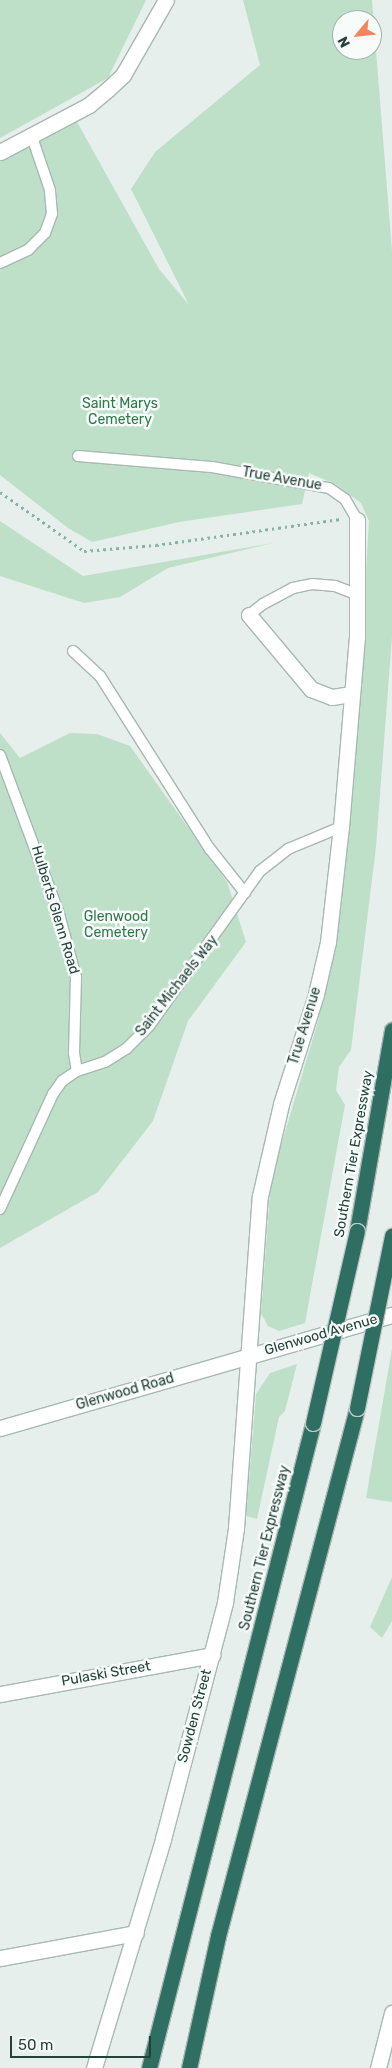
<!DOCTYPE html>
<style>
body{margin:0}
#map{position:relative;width:392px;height:2068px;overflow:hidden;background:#e6efeb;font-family:Rubik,sans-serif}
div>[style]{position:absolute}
.green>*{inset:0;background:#bfe0c8}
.path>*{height:3px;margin-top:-1.5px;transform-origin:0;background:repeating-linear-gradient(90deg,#86b3a5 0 2.5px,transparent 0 6.5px)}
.roads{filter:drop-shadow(1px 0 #a8b8b2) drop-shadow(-1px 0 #a8b8b2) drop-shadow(0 1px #a8b8b2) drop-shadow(0 -1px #a8b8b2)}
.service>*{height:10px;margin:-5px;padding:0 5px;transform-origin:5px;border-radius:5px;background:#fff}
.minor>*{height:15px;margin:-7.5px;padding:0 7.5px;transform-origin:7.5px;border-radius:7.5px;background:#fff}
.tertiary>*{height:15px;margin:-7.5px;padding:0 7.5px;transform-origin:7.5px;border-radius:7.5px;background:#fff}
.motorway>*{height:15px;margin:-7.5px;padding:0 7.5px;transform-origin:7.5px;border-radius:7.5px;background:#2f6f62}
.bridges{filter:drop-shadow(1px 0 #c2cac8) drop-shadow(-1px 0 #c2cac8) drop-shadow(0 1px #c2cac8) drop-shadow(0 -1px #c2cac8)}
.motorway-bridge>*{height:15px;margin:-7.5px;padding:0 7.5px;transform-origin:7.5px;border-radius:7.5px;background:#2f6f62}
span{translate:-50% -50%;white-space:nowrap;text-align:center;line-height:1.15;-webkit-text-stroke:5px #f7fbf9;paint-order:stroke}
.park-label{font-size:14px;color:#2d7a4b}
.street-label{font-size:14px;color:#24423a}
.north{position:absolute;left:332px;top:10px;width:50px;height:50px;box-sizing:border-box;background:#f7fbf9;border:1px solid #a3b1ad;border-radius:50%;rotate:242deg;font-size:14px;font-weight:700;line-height:20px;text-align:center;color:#24423a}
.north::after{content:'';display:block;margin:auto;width:18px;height:22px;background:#f4845f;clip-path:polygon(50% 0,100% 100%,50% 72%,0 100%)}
.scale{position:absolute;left:10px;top:2036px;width:141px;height:22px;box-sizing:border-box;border:2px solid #24423a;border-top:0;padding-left:6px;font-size:15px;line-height:18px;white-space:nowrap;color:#24423a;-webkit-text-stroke:4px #f7fbf9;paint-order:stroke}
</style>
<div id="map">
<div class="green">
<i style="clip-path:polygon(0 0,146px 0,108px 78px,0 138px)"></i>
<i style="clip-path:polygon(evenodd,243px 0,372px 0,392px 251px,392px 637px,376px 847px,351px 1050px,339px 1067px,336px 1090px,345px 1105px,305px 1323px,279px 1331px,268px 1326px,261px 1313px,271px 1179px,319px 1018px,352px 805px,369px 521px,361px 503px,335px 484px,309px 473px,302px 504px,179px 522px,92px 542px,68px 528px,0 475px,0 158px,77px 122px,159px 269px,189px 305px,131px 189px,155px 152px,260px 65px,243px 0,342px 20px,372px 20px,372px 50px,342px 50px,342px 20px)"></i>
<i style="clip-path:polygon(0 521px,83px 576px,273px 543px,168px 568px,120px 597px,84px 603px,0 576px)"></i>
<i style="clip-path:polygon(0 733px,20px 758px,70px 733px,97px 734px,130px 746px,227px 882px,246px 942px,188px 1021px,153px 1121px,98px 1192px,0 1248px)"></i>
<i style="clip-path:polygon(392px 1349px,392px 1502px,366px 1498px)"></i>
<i style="clip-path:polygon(297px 1364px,285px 1411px,279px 1417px,257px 1519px,246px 1516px,256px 1394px,270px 1373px)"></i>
<i style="clip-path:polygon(392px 1577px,392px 1621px,382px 1638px,370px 1627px)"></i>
</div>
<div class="path">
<i style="left:0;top:492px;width:103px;rotate:35.1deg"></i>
<i style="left:84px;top:551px;width:72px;rotate:-4.8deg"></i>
<i style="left:156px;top:545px;width:188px;rotate:-8deg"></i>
</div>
<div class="roads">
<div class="service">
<i style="left:0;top:263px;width:31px;rotate:-25deg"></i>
<i style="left:28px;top:250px;width:24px;rotate:-45deg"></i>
<i style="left:45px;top:233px;width:20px;rotate:-70deg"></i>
<i style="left:52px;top:214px;width:24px;rotate:-95deg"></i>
<i style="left:50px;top:190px;width:56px;rotate:-108.8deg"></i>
<i style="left:78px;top:456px;width:134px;rotate:4.7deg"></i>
<i style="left:212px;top:467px;width:119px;rotate:10.2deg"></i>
<i style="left:329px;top:488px;width:19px;rotate:35deg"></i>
<i style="left:345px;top:499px;width:24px;rotate:60deg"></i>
<i style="left:249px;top:615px;width:18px;rotate:-38deg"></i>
<i style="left:263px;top:604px;width:34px;rotate:-28deg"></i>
<i style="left:293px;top:588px;width:19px;rotate:-12deg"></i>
<i style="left:312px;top:584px;width:23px;rotate:5deg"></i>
<i style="left:335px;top:586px;width:25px;rotate:21deg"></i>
<i style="left:73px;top:651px;width:37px;rotate:43deg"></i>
<i style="left:100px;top:676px;width:205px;rotate:57.6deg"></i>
<i style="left:210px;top:849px;width:56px;rotate:51.5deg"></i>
<i style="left:0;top:755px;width:170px;rotate:69.6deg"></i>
<i style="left:59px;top:914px;width:65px;rotate:74.9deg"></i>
<i style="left:76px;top:977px;width:76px;rotate:91.5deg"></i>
<i style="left:74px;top:1053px;width:18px;rotate:81deg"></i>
<i style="left:0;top:1209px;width:127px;rotate:-65.3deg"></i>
<i style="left:53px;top:1094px;width:16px;rotate:-55deg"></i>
<i style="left:62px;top:1081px;width:18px;rotate:-34deg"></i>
<i style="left:77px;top:1071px;width:29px;rotate:-18deg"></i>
<i style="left:105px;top:1062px;width:25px;rotate:-32deg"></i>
<i style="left:126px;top:1049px;width:33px;rotate:-45deg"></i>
<i style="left:149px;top:1026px;width:191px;rotate:-54.4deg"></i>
<i style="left:260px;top:871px;width:36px;rotate:-38deg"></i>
<i style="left:288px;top:849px;width:57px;rotate:-22.5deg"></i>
</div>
<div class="minor">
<i style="left:0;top:152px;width:101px;rotate:-27.8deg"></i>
<i style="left:89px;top:105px;width:25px;rotate:-40deg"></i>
<i style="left:108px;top:89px;width:21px;rotate:-43deg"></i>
<i style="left:123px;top:75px;width:86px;rotate:-60.2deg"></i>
<i style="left:249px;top:615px;width:97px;rotate:50deg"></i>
<i style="left:311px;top:689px;width:22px;rotate:21deg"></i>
<i style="left:332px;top:697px;width:20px;rotate:-9deg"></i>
<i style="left:0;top:1694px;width:216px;rotate:-10.4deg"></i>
<i style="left:0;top:1958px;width:138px;rotate:-10.4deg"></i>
<i style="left:94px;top:2068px;width:239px;rotate:-73.2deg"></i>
<i style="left:163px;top:1839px;width:245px;rotate:-75.3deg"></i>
<i style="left:225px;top:1602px;width:75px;rotate:-81.5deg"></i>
<i style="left:236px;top:1528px;width:333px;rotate:-85.9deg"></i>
<i style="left:260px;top:1196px;width:94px;rotate:-77.1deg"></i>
<i style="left:281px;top:1104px;width:115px;rotate:-72.3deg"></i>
<i style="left:316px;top:994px;width:53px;rotate:-77deg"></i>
<i style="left:328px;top:942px;width:116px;rotate:-83.6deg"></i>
<i style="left:341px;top:827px;width:193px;rotate:-85.2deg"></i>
<i style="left:357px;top:635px;width:115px;rotate:-90deg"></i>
<i style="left:378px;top:2068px;width:57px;rotate:-75.7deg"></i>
</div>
<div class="tertiary">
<i style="left:0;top:1428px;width:408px;rotate:-16.1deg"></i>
</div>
<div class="motorway">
<i style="left:357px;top:1231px;width:204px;rotate:-80.1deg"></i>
<i style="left:149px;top:2068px;width:666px;rotate:-75.73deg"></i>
<i style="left:189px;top:2068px;width:135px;rotate:-77.6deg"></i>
<i style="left:218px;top:1936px;width:546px;rotate:-75.25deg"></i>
</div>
</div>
<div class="bridges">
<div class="motorway-bridge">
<i style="left:357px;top:1408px;width:176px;rotate:-78.5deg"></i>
<i style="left:313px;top:1423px;width:197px;rotate:-77.1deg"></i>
</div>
</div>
<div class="park-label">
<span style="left:120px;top:412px">Saint Marys<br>Cemetery</span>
<span style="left:116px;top:925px">Glenwood<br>Cemetery</span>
</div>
<div class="street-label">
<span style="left:282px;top:479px;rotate:10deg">True Avenue</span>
<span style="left:55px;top:910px;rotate:73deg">Hulberts Glenn Road</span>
<span style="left:177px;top:986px;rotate:-52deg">Saint Michaels Way</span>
<span style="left:305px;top:1026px;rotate:-73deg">True Avenue</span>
<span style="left:354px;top:1154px;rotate:-80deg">Southern Tier Expressway</span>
<span style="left:321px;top:1335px;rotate:-16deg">Glenwood Avenue</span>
<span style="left:125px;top:1392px;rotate:-16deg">Glenwood Road</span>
<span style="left:265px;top:1548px;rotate:-76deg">Southern Tier Expressway</span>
<span style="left:106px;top:1674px;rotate:-10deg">Pulaski Street</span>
<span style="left:195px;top:1716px;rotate:-75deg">Sowden Street</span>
</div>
<div class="north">N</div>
<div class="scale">50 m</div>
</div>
